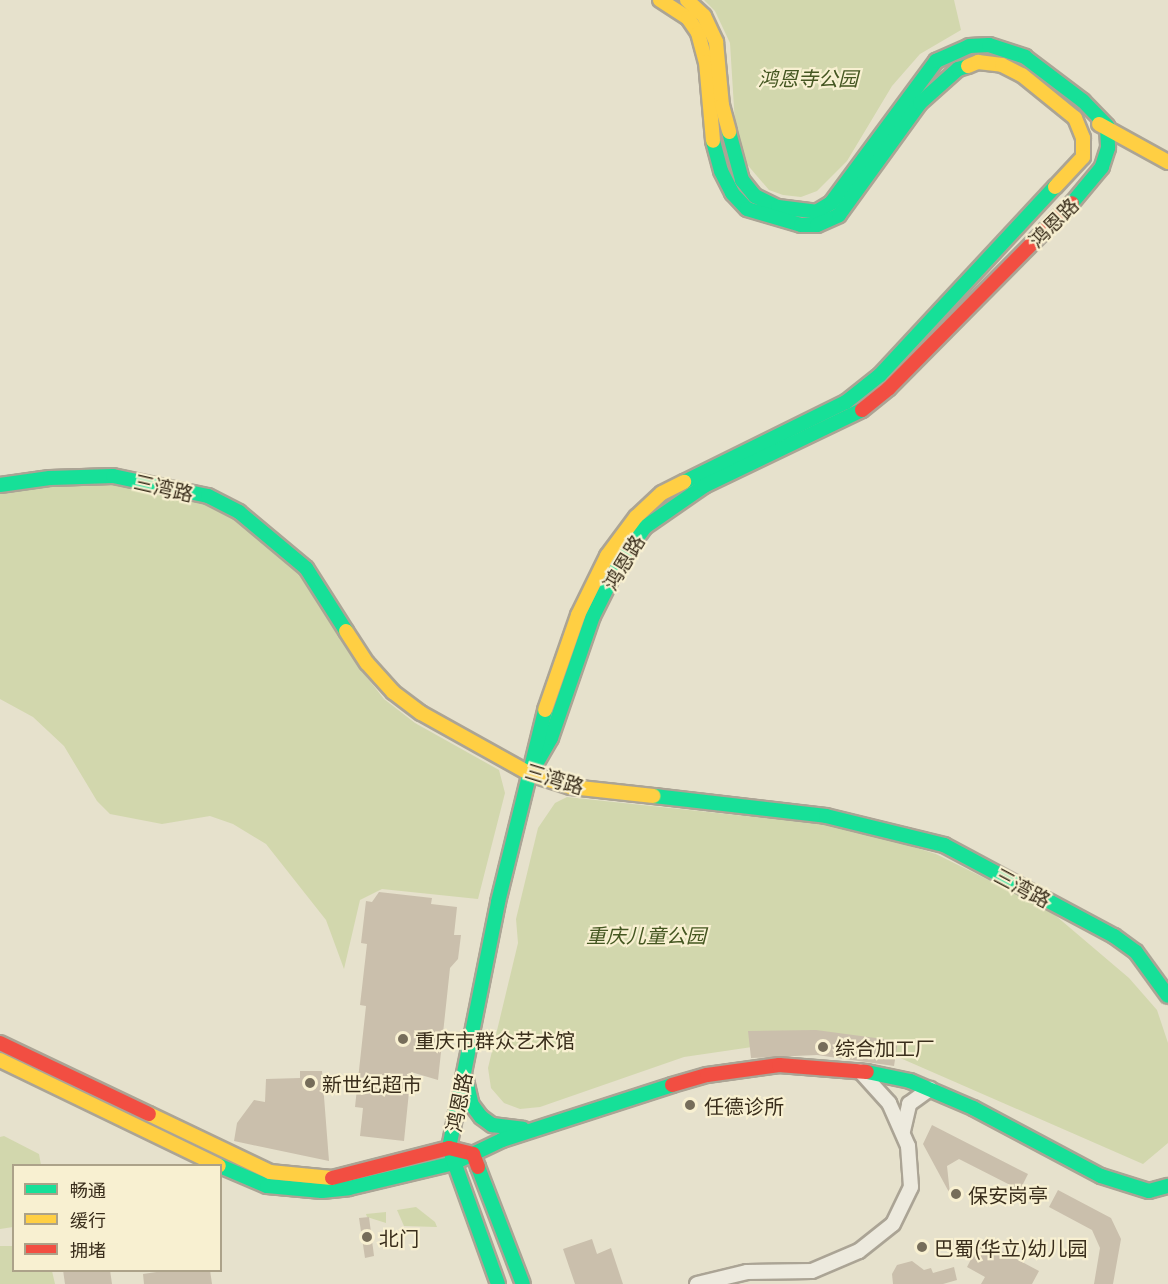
<!DOCTYPE html>
<meta charset="utf-8">
<style>
body{margin:0}
#map{position:relative;width:1168px;height:1284px;overflow:hidden;background:#e6e1cc;font-family:Georgia,"Noto Sans SC",serif}
div>[style]{position:absolute}
.green>*{inset:0;background:#d2d7ad}
.building>*{inset:0;background:#cabfac}
.roads{filter:drop-shadow(2px 0 #aba495) drop-shadow(-2px 0 #aba495) drop-shadow(0 2px #aba495) drop-shadow(0 -2px #aba495)}
.street>*{height:14px;margin:-7px;padding:0 7px;transform-origin:7px;border-radius:7px;background:#edeade}
.fast>*{height:14px;margin:-7px;padding:0 7px;transform-origin:7px;border-radius:7px;background:#16e098}
.slow>*{height:14px;margin:-7px;padding:0 7px;transform-origin:7px;border-radius:7px;background:#ffcf43}
.jam>*{height:14px;margin:-7px;padding:0 7px;transform-origin:7px;border-radius:7px;background:#f24e42}
.dots>*{width:16px;height:16px;translate:-50% -50%;box-sizing:border-box;border:3px solid #f8f0d1;border-radius:50%}
span{translate:-50% -50%;white-space:nowrap;text-align:center;line-height:1.15;-webkit-text-stroke:4.5px #f8f0d1;paint-order:stroke}
.park-label{font-size:20px;color:#455722;font-style:italic}
.street-label{font-size:20px;color:#3a2e1c}
.poi-label{font-size:20px;color:#3a2e1c}
.left{translate:0 -50%;text-align:left}
.legend{position:absolute;left:12px;top:1164px;width:210px;height:108px;box-sizing:border-box;background:#f8f0d1;border:2px solid #aca289;margin:0;padding:8px 10px;list-style:none;font-size:18px;color:#3a2e1c}
.legend li{display:flex;align-items:center;gap:12px;height:30px}
.legend b{width:30px;border:2px solid #aca289}
</style>
<div id="map">
<div class="green">
<i style="clip-path:polygon(704px 0,954px 0,961px 30px,920px 54px,892px 86px,847px 161px,817px 191px,801px 197px,783px 195px,769px 190px,745px 162px,735px 124px,730px 43px,715px 11px)"></i>
<i style="clip-path:polygon(114px 483px,205px 502px,267px 538px,322px 597px,358px 666px,384px 699px,415px 723px,499px 770px,505px 793px,478px 899px,382px 889px,360px 900px,344px 969px,326px 920px,266px 844px,233px 824px,210px 816px,162px 824px,110px 814px,97px 801px,64px 746px,33px 717px,0 699px,0 492px,49px 485px)"></i>
<i style="clip-path:polygon(567px 797px,849px 827px,936px 854px,1049px 910px,1129px 978px,1157px 1010px,1168px 1043px,1168px 1143px,1143px 1164px,891px 1054px,766px 1045px,684px 1057px,540px 1107px,520px 1109px,504px 1103px,491px 1088px,488px 1068px,518px 943px,516px 919px,538px 828px,555px 803px)"></i>
<i style="clip-path:polygon(4px 1136px,39px 1154px,41px 1165px,14px 1166px,13px 1227px,0 1229px,0 1137px)"></i>
<i style="clip-path:polygon(416px 1207px,435px 1222px,437px 1227px,404px 1226px,397px 1210px)"></i>
<i style="clip-path:polygon(386px 1212px,386px 1223px,367px 1217px,366px 1214px)"></i>
<i style="clip-path:polygon(0 1246px,13px 1246px,14px 1270px,52px 1271px,55px 1284px,0 1284px)"></i>
</div>
<div class="building">
<i style="clip-path:polygon(379px 892px,432px 898px,431px 904px,457px 907px,454px 935px,461px 935px,458px 959px,450px 968px,438px 1080px,411px 1072px,404px 1141px,360px 1136px,363px 1108px,355px 1107px,366px 1006px,360px 1005px,367px 944px,361px 943px,366px 901px,372px 902px)"></i>
<i style="clip-path:polygon(816px 1030px,898px 1041px,894px 1066px,817px 1055px,751px 1058px,748px 1031px)"></i>
<i style="clip-path:polygon(300px 1071px,322px 1071px,329px 1161px,234px 1141px,237px 1123px,254px 1100px,265px 1102px,266px 1079px,300px 1078px)"></i>
<i style="clip-path:polygon(932px 1125px,1028px 1174px,1020px 1190px,959px 1159px,947px 1166px,950px 1194px,923px 1144px)"></i>
<i style="clip-path:polygon(1058px 1190px,1111px 1218px,1121px 1239px,1113px 1284px,1094px 1284px,1100px 1248px,1092px 1230px,1049px 1207px)"></i>
<i style="clip-path:polygon(369px 1217px,374px 1256px,365px 1258px,359px 1218px)"></i>
<i style="clip-path:polygon(592px 1239px,597px 1254px,611px 1248px,623px 1284px,575px 1284px,563px 1249px)"></i>
<i style="clip-path:polygon(981px 1240px,1039px 1271px,1032px 1284px,981px 1284px,985px 1277px,967px 1267px)"></i>
<i style="clip-path:polygon(912px 1261px,924px 1270px,931px 1268px,933px 1273px,954px 1267px,957px 1280px,943px 1284px,893px 1284px,892px 1274px,897px 1265px)"></i>
<i style="clip-path:polygon(63px 1270px,110px 1270px,112px 1284px,65px 1284px)"></i>
<i style="clip-path:polygon(170px 1270px,210px 1270px,212px 1284px,144px 1284px,143px 1274px)"></i>
</div>
<div class="roads">
<div class="street">
<i style="left:903px;top:1131px;width:28px;rotate:-77deg"></i>
<i style="left:909px;top:1104px;width:26px;rotate:-36deg"></i>
<i style="left:697px;top:1284px;width:51px;rotate:-13.5deg"></i>
<i style="left:747px;top:1272px;width:65px;rotate:-0.9deg"></i>
<i style="left:812px;top:1271px;width:51px;rotate:-23.1deg"></i>
<i style="left:859px;top:1251px;width:43px;rotate:-38.5deg"></i>
<i style="left:893px;top:1224px;width:41px;rotate:-64.1deg"></i>
<i style="left:911px;top:1187px;width:41px;rotate:-94.2deg"></i>
<i style="left:908px;top:1146px;width:47px;rotate:-113.8deg"></i>
<i style="left:889px;top:1103px;width:43px;rotate:-132.2deg"></i>
</div>
<div class="fast">
<i style="left:729px;top:132px;width:50px;rotate:74.8deg"></i>
<i style="left:742px;top:180px;width:21px;rotate:51deg"></i>
<i style="left:755px;top:196px;width:25px;rotate:26deg"></i>
<i style="left:778px;top:207px;width:38px;rotate:7deg"></i>
<i style="left:816px;top:212px;width:17px;rotate:-31deg"></i>
<i style="left:831px;top:203px;width:177px;rotate:-53.5deg"></i>
<i style="left:936px;top:61px;width:36px;rotate:-24deg"></i>
<i style="left:969px;top:46px;width:20px;rotate:-3deg"></i>
<i style="left:989px;top:45px;width:38px;rotate:18deg"></i>
<i style="left:1025px;top:57px;width:73px;rotate:37.2deg"></i>
<i style="left:1083px;top:101px;width:35px;rotate:46deg"></i>
<i style="left:1107px;top:126px;width:22px;rotate:87deg"></i>
<i style="left:1108px;top:148px;width:20px;rotate:108deg"></i>
<i style="left:1102px;top:167px;width:47px;rotate:129.8deg"></i>
<i style="left:713px;top:141px;width:31px;rotate:75deg"></i>
<i style="left:721px;top:171px;width:25px;rotate:63deg"></i>
<i style="left:732px;top:193px;width:22px;rotate:47deg"></i>
<i style="left:747px;top:209px;width:56px;rotate:16.5deg"></i>
<i style="left:801px;top:225px;width:16px"></i>
<i style="left:817px;top:225px;width:24px;rotate:-24deg"></i>
<i style="left:839px;top:215px;width:138px;rotate:-54.1deg"></i>
<i style="left:920px;top:103px;width:51px;rotate:-41.8deg"></i>
<i style="left:958px;top:69px;width:10px;rotate:-17deg"></i>
<i style="left:684px;top:482px;width:181px;rotate:-26.3deg"></i>
<i style="left:846px;top:402px;width:43px;rotate:-38.5deg"></i>
<i style="left:880px;top:375px;width:257px;rotate:-47.1deg"></i>
<i style="left:0;top:485px;width:50px;rotate:-8deg"></i>
<i style="left:50px;top:478px;width:63px;rotate:-1.8deg"></i>
<i style="left:113px;top:476px;width:97px;rotate:11.9deg"></i>
<i style="left:208px;top:496px;width:35px;rotate:27deg"></i>
<i style="left:239px;top:512px;width:87px;rotate:39.9deg"></i>
<i style="left:306px;top:568px;width:75px;rotate:57.6deg"></i>
<i style="left:536px;top:764px;width:30px;rotate:-60deg"></i>
<i style="left:551px;top:738px;width:129px;rotate:-71deg"></i>
<i style="left:593px;top:616px;width:63px;rotate:-63.4deg"></i>
<i style="left:621px;top:560px;width:41px;rotate:-54deg"></i>
<i style="left:645px;top:527px;width:72px;rotate:-34.8deg"></i>
<i style="left:704px;top:486px;width:175px;rotate:-25.7deg"></i>
<i style="left:654px;top:796px;width:173px;rotate:6.6deg"></i>
<i style="left:826px;top:816px;width:122px;rotate:13.8deg"></i>
<i style="left:944px;top:845px;width:193px;rotate:28.2deg"></i>
<i style="left:1114px;top:936px;width:27px;rotate:36deg"></i>
<i style="left:1136px;top:952px;width:54px;rotate:54deg"></i>
<i style="left:867px;top:1072px;width:44px;rotate:11.8deg"></i>
<i style="left:910px;top:1081px;width:69px;rotate:23.2deg"></i>
<i style="left:973px;top:1108px;width:145px;rotate:28deg"></i>
<i style="left:1101px;top:1176px;width:50px;rotate:17.4deg"></i>
<i style="left:1149px;top:1191px;width:20px;rotate:-15deg"></i>
<i style="left:466px;top:1080px;width:26px;rotate:77deg"></i>
<i style="left:472px;top:1105px;width:15px;rotate:53deg"></i>
<i style="left:481px;top:1117px;width:14px;rotate:36deg"></i>
<i style="left:492px;top:1125px;width:31px;rotate:7deg"></i>
<i style="left:220px;top:1166px;width:51px;rotate:23.1deg"></i>
<i style="left:267px;top:1186px;width:55px;rotate:5.2deg"></i>
<i style="left:322px;top:1191px;width:27px;rotate:-6deg"></i>
<i style="left:349px;top:1188px;width:108px;rotate:-13.4deg"></i>
<i style="left:454px;top:1163px;width:53px;rotate:-25.6deg"></i>
<i style="left:502px;top:1140px;width:179px;rotate:-17.9deg"></i>
<i style="left:478px;top:1167px;width:125px;rotate:69deg"></i>
<i style="left:498px;top:1284px;width:145px;rotate:-109.8deg"></i>
<i style="left:449px;top:1148px;width:251px;rotate:-78.7deg"></i>
<i style="left:498px;top:902px;width:198px;rotate:-76.2deg"></i>
</div>
<div class="slow">
<i style="left:660px;top:0;width:33px;rotate:33deg"></i>
<i style="left:688px;top:18px;width:18px;rotate:56deg"></i>
<i style="left:698px;top:33px;width:30px;rotate:75deg"></i>
<i style="left:706px;top:62px;width:79px;rotate:84.9deg"></i>
<i style="left:687px;top:0;width:23px;rotate:43deg"></i>
<i style="left:704px;top:16px;width:29px;rotate:65deg"></i>
<i style="left:716px;top:42px;width:63px;rotate:84.6deg"></i>
<i style="left:722px;top:105px;width:28px;rotate:75deg"></i>
<i style="left:968px;top:66px;width:11px;rotate:-22deg"></i>
<i style="left:978px;top:62px;width:24px;rotate:7deg"></i>
<i style="left:1002px;top:65px;width:22px;rotate:27deg"></i>
<i style="left:1022px;top:75px;width:68px;rotate:39.1deg"></i>
<i style="left:1075px;top:118px;width:22px;rotate:68deg"></i>
<i style="left:1083px;top:138px;width:19px;rotate:90deg"></i>
<i style="left:1083px;top:157px;width:41px;rotate:133deg"></i>
<i style="left:1099px;top:124px;width:79px;rotate:28.8deg"></i>
<i style="left:346px;top:631px;width:38px;rotate:57deg"></i>
<i style="left:367px;top:663px;width:39px;rotate:48deg"></i>
<i style="left:393px;top:692px;width:35px;rotate:37deg"></i>
<i style="left:421px;top:713px;width:125px;rotate:29.2deg"></i>
<i style="left:530px;top:774px;width:43px;rotate:17.6deg"></i>
<i style="left:571px;top:787px;width:83px;rotate:6.2deg"></i>
<i style="left:545px;top:710px;width:101px;rotate:-70.8deg"></i>
<i style="left:578px;top:615px;width:66px;rotate:-63.8deg"></i>
<i style="left:607px;top:556px;width:49px;rotate:-53.4deg"></i>
<i style="left:636px;top:517px;width:35px;rotate:-43deg"></i>
<i style="left:662px;top:493px;width:25px;rotate:-27deg"></i>
<i style="left:0;top:1060px;width:243px;rotate:25.8deg"></i>
<i style="left:149px;top:1114px;width:134px;rotate:25.6deg"></i>
<i style="left:270px;top:1172px;width:62px;rotate:5.5deg"></i>
</div>
<div class="jam">
<i style="left:862px;top:410px;width:35px;rotate:-39deg"></i>
<i style="left:889px;top:388px;width:260px;rotate:-45.3deg"></i>
<i style="left:0;top:1043px;width:165px;rotate:25.5deg"></i>
<i style="left:672px;top:1085px;width:36px;rotate:-16deg"></i>
<i style="left:707px;top:1075px;width:73px;rotate:-7.9deg"></i>
<i style="left:779px;top:1065px;width:88px;rotate:4.5deg"></i>
<i style="left:332px;top:1178px;width:121px;rotate:-14.4deg"></i>
<i style="left:449px;top:1148px;width:25px;rotate:14deg"></i>
<i style="left:473px;top:1154px;width:14px;rotate:69deg"></i>
</div>
</div>
<div class="dots">
<i style="left:403px;top:1039px;background:#766d5a"></i>
<i style="left:823px;top:1047px;background:#766d5a"></i>
<i style="left:310px;top:1083px;background:#766d5a"></i>
<i style="left:690px;top:1105px;background:#766d5a"></i>
<i style="left:956px;top:1194px;background:#766d5a"></i>
<i style="left:367px;top:1237px;background:#766d5a"></i>
<i style="left:922px;top:1247px;background:#766d5a"></i>
</div>
<div class="park-label">
<span style="left:808px;top:77px">鸿恩寺公园</span>
<span style="left:646px;top:934px">重庆儿童公园</span>
</div>
<div class="street-label">
<span style="left:1053px;top:222px;rotate:-45deg">鸿恩路</span>
<span style="left:164px;top:487px;rotate:13deg">三湾路</span>
<span style="left:623px;top:562px;rotate:-59deg">鸿恩路</span>
<span style="left:555px;top:778px;rotate:17deg">三湾路</span>
<span style="left:1023px;top:887px;rotate:28deg">三湾路</span>
<span style="left:458px;top:1102px;rotate:-79deg">鸿恩路</span>
</div>
<div class="poi-label">
<span class="left" style="left:415px;top:1039px">重庆市群众艺术馆</span>
<span class="left" style="left:835px;top:1047px">综合加工厂</span>
<span class="left" style="left:322px;top:1083px">新世纪超市</span>
<span class="left" style="left:704px;top:1105px">任德诊所</span>
<span class="left" style="left:968px;top:1194px">保安岗亭</span>
<span class="left" style="left:379px;top:1237px">北门</span>
<span class="left" style="left:934px;top:1247px">巴蜀(华立)幼儿园</span>
</div>
<ul class="legend">
<li><b style="height:8px;background:#16e098"></b>畅通</li>
<li><b style="height:8px;background:#ffcf43"></b>缓行</li>
<li><b style="height:8px;background:#f24e42"></b>拥堵</li>
</ul>
</div>
